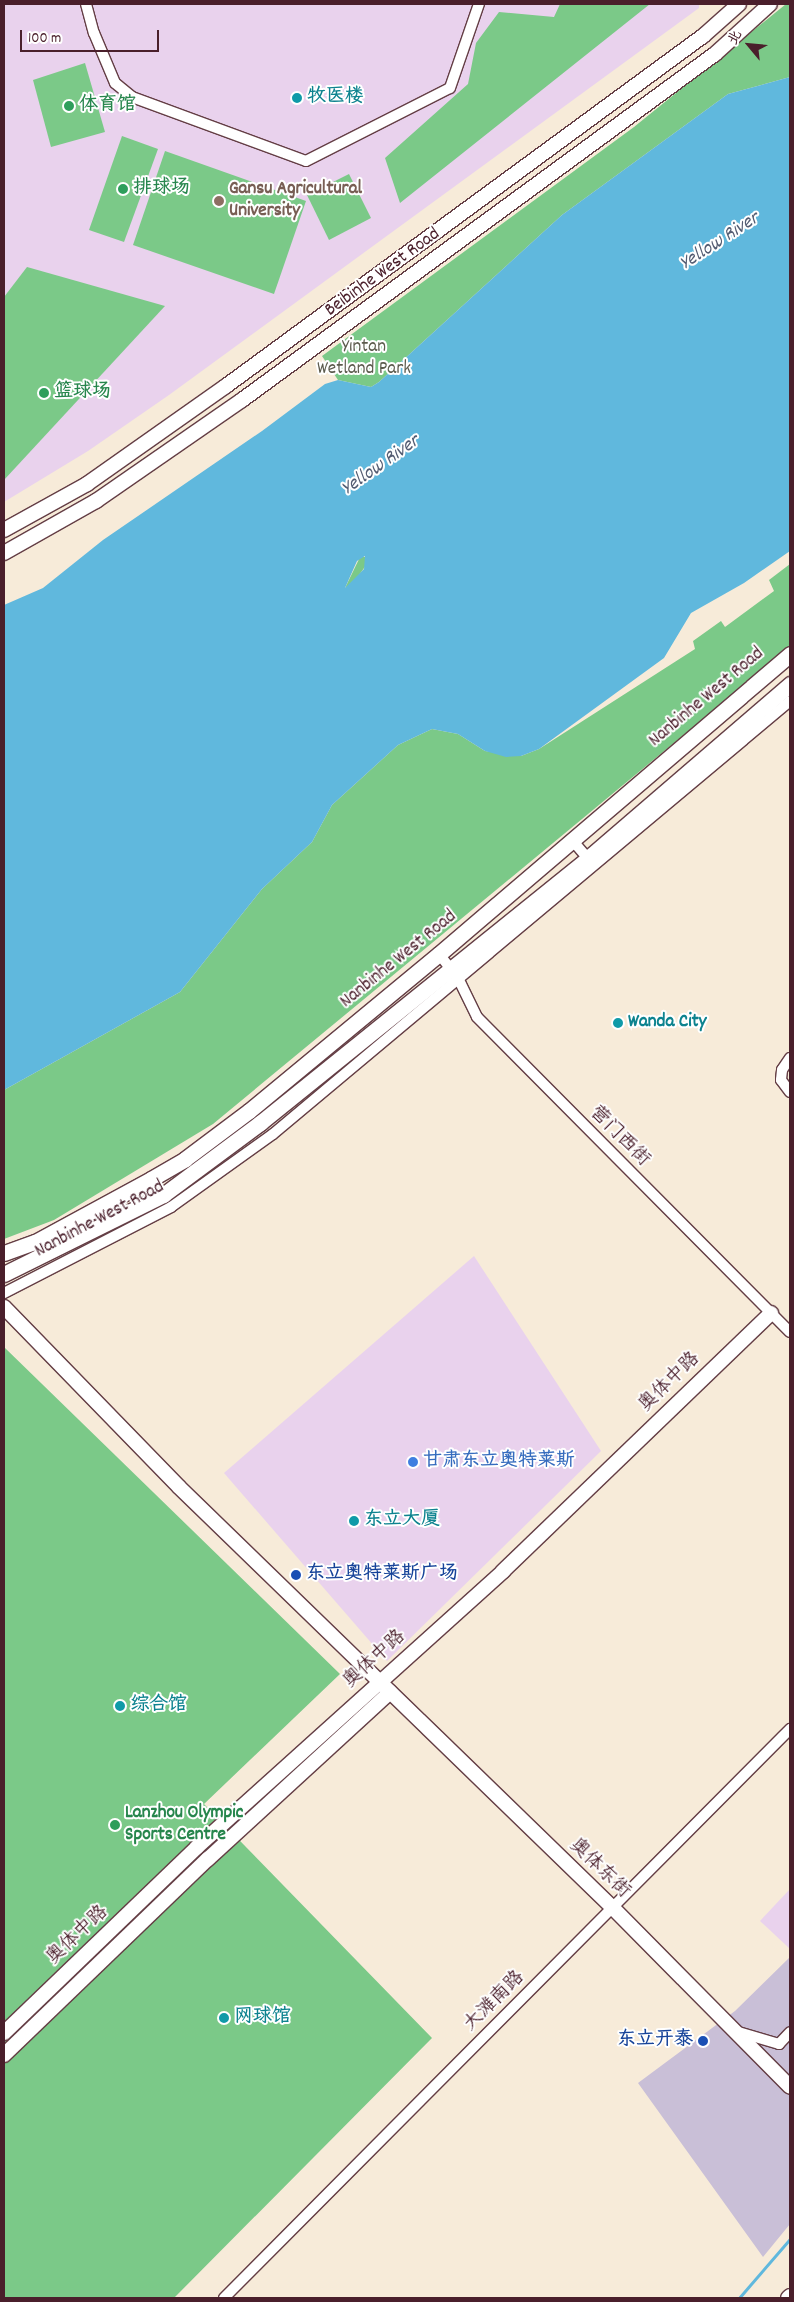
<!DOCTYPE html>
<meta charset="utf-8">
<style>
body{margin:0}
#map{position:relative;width:794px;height:2302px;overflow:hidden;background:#f7ebd9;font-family:Dekko,"LXGW WenKai TC",sans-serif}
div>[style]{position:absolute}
.built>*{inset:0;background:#e9d2ed}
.industrial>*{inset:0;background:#c9bfd7}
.green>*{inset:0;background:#7bc988}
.water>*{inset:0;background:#60b8dd}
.stream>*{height:2.5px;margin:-1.25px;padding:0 1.25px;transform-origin:1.25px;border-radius:1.25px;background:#60b8dd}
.roads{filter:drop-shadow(1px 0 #643e45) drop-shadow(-1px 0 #643e45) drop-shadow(0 1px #643e45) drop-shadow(0 -1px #643e45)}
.minor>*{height:10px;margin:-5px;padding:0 5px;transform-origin:5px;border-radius:5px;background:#fff}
.major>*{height:14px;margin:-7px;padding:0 7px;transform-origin:7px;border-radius:7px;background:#fff}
.highway>*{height:15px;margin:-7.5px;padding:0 7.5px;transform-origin:7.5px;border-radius:7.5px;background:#fff}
.dots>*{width:14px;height:14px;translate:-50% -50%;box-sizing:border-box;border:2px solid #fff;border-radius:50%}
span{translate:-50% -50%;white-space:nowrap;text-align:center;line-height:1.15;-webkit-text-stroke:4px #fff;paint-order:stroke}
.culture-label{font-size:19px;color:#0d838f;font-weight:700}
.left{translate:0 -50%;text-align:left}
.leisure-label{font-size:19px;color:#27864d;font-weight:700}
.education-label{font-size:19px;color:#785e54;font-weight:700}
.street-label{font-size:19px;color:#4a1f2b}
.park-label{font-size:19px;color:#5b5a4c}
.shop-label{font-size:19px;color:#366cbe;font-weight:700}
.transit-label{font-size:19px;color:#164399;font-weight:700}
.right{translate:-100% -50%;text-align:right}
.water-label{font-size:20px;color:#535c72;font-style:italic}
.frame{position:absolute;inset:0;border:5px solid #4a1f2b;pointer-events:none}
.north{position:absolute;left:724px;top:20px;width:50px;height:50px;-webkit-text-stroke:4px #fff;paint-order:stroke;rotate:298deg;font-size:14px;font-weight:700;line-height:20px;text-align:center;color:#4a1f2b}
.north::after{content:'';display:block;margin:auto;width:18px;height:22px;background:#4a1f2b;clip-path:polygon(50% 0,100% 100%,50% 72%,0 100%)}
.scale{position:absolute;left:20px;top:30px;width:139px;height:22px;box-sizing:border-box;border:2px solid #4a1f2b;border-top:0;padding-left:6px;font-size:15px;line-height:18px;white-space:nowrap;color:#4a1f2b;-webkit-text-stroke:4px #fff;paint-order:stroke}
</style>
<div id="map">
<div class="built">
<i style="clip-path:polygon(4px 4px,699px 4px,699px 8px,169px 395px,88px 451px,4px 502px)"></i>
<i style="clip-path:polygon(474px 1256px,601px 1451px,387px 1661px,224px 1473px)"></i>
<i style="clip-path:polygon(790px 1889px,790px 1949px,760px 1921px)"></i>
</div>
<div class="industrial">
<i style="clip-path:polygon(790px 1957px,790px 2224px,763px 2257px,638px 2083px,735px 2011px)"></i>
</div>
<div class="green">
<i style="clip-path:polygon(560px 4px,650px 4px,400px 203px,385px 158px,468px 84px,476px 43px,499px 12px,554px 17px)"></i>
<i style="clip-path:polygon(786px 4px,790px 4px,790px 77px,728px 94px,562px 215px,379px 382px,371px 387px,338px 380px,322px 356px,634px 127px)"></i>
<i style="clip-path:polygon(85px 63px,105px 132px,51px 147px,33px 80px)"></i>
<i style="clip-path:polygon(122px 136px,158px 149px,124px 242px,89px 230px)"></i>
<i style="clip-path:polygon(165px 151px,306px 201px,274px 294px,133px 245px)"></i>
<i style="clip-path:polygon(349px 174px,371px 218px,329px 240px,307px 195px)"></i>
<i style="clip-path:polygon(27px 267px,165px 306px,4px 480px,4px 297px)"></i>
<i style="clip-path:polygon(360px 557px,365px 557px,367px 564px,354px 582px,345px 588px)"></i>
<i style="clip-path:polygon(790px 564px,790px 647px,213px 1124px,54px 1220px,4px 1239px,4px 1090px,180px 992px,262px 889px,312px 842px,332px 805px,398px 745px,432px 729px,458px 734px,485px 751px,521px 756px,539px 749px,695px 649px,693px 641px,721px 621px,725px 627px,774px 591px,769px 580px)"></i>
<i style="clip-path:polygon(4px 1347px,340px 1674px,204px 1804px,432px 2038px,174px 2298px,4px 2298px)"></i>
</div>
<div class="water">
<i style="clip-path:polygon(evenodd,790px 77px,790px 551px,744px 583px,691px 613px,664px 658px,539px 749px,521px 756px,506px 757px,485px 751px,458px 734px,432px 729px,398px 745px,332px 805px,312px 842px,262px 889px,180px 992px,4px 1090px,4px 605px,43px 588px,103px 540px,262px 431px,325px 384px,338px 380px,371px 387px,379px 382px,562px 215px,728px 94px,790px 77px,365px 556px,364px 569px,345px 588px,357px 561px,365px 556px)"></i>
</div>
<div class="stream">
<i style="left:739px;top:2298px;width:78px;rotate:-49.2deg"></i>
</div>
<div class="roads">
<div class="minor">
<i style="left:86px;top:4px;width:30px;rotate:75deg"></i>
<i style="left:94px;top:33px;width:54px;rotate:67.2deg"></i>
<i style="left:115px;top:83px;width:22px;rotate:39deg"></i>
<i style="left:132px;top:97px;width:185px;rotate:20.2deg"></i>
<i style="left:306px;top:161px;width:161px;rotate:-26.9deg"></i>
<i style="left:450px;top:88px;width:89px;rotate:-71deg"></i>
<i style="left:572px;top:840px;width:30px;rotate:49deg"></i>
<i style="left:439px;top:954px;width:31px;rotate:52deg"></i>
<i style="left:458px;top:978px;width:43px;rotate:64deg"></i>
<i style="left:477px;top:1017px;width:444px;rotate:45.2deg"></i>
<i style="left:790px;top:1058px;width:14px;rotate:124deg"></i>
<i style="left:782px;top:1070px;width:10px;rotate:96deg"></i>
<i style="left:781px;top:1080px;width:15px;rotate:53deg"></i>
<i style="left:4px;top:1293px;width:188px;rotate:-27.2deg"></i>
<i style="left:171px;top:1207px;width:125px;rotate:-35.6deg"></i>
<i style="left:273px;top:1134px;width:674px;rotate:-39.95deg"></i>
<i style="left:735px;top:2031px;width:46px;rotate:16.5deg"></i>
<i style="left:779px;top:2044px;width:16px;rotate:-47deg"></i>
<i style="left:224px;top:2298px;width:803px;rotate:-45.15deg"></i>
</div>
<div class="major">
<i style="left:4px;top:530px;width:95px;rotate:-29deg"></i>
<i style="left:87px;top:484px;width:170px;rotate:-35.2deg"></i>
<i style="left:226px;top:386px;width:592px;rotate:-36.27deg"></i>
<i style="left:703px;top:36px;width:48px;rotate:-41.6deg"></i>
<i style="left:4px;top:553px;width:106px;rotate:-29.5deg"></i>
<i style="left:96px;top:501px;width:178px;rotate:-34.7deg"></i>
<i style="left:242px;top:400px;width:586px;rotate:-36.19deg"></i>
<i style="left:715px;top:54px;width:74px;rotate:-42.3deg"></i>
<i style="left:4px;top:1307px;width:251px;rotate:45.8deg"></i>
<i style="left:179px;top:1487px;width:606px;rotate:44.13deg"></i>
<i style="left:614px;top:1909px;width:250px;rotate:45.3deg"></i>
<i style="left:4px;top:2033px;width:268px;rotate:-43.9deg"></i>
<i style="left:197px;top:1847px;width:412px;rotate:-42deg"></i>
<i style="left:503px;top:1571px;width:372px;rotate:-43.9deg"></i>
<i style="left:4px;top:2055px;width:283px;rotate:-43.9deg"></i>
<i style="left:208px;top:1859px;width:247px;rotate:-42.5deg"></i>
<i style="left:788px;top:2298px;width:3px;rotate:-45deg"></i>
</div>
<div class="highway">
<i style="left:4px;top:1253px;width:33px;rotate:-20deg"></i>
<i style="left:35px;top:1242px;width:132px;rotate:-28.5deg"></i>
<i style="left:151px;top:1179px;width:39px;rotate:-30deg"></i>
<i style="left:185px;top:1159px;width:80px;rotate:-36.9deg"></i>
<i style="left:249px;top:1111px;width:246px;rotate:-39.6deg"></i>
<i style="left:439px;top:954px;width:462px;rotate:-40.5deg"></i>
<i style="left:4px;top:1274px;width:178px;rotate:-26.4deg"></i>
<i style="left:163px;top:1195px;width:121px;rotate:-36.6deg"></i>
<i style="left:260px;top:1123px;width:422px;rotate:-38.9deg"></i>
<i style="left:588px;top:858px;width:267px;rotate:-40.7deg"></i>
</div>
</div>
<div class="dots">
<i style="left:297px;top:98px;background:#0f9aa8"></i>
<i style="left:69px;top:106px;background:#2e9e5b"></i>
<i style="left:123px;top:189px;background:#2e9e5b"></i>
<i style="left:219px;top:201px;background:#8d6e63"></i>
<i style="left:44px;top:393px;background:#2e9e5b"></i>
<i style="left:618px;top:1023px;background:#0f9aa8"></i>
<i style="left:413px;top:1462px;background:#3f7fe0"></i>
<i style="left:354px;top:1521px;background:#0f9aa8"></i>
<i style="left:296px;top:1575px;background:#1a4fb4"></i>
<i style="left:120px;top:1706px;background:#0f9aa8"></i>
<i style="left:115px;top:1825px;background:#2e9e5b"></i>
<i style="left:224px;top:2018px;background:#0f9aa8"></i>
<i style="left:703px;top:2041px;background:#1a4fb4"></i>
</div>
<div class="culture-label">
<span class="left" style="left:307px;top:98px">牧医楼</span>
<span class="left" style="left:628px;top:1023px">Wanda City</span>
<span class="left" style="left:364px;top:1521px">东立大厦</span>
<span class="left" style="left:130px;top:1706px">综合馆</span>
<span class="left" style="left:234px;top:2018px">网球馆</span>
</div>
<div class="leisure-label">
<span class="left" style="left:79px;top:106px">体育馆</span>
<span class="left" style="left:133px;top:189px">排球场</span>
<span class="left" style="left:54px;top:393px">篮球场</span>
<span class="left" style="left:125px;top:1825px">Lanzhou Olympic<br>Sports Centre</span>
</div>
<div class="education-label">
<span class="left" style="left:229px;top:201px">Gansu Agricultural<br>University</span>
</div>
<div class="street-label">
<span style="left:383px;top:273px;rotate:-36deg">Beibinhe West Road</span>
<span style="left:707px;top:698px;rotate:-40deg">Nanbinhe West Road</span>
<span style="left:399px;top:960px;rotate:-39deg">Nanbinhe West Road</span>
<span style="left:619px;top:1137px;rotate:45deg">营门西街</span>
<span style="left:100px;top:1220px;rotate:-28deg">Nanbinhe West Road</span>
<span style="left:670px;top:1383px;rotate:-44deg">奥体中路</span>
<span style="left:375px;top:1660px;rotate:-42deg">奥体中路</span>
<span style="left:599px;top:1869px;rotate:44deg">奥体东街</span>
<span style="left:78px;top:1936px;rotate:-43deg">奥体中路</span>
<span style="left:495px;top:2002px;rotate:-45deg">大滩南路</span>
</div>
<div class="park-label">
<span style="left:364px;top:359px">Yintan<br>Wetland Park</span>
</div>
<div class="shop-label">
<span class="left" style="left:423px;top:1462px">甘肃东立奥特莱斯</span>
</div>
<div class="transit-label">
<span class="left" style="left:306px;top:1575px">东立奥特莱斯广场</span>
<span class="right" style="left:693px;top:2041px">东立开泰</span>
</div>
<div class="water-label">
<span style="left:720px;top:242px;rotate:-33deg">Yellow River</span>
<span style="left:381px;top:466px;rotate:-35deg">Yellow River</span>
</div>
<div class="frame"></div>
<div class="north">北</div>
<div class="scale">100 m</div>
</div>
